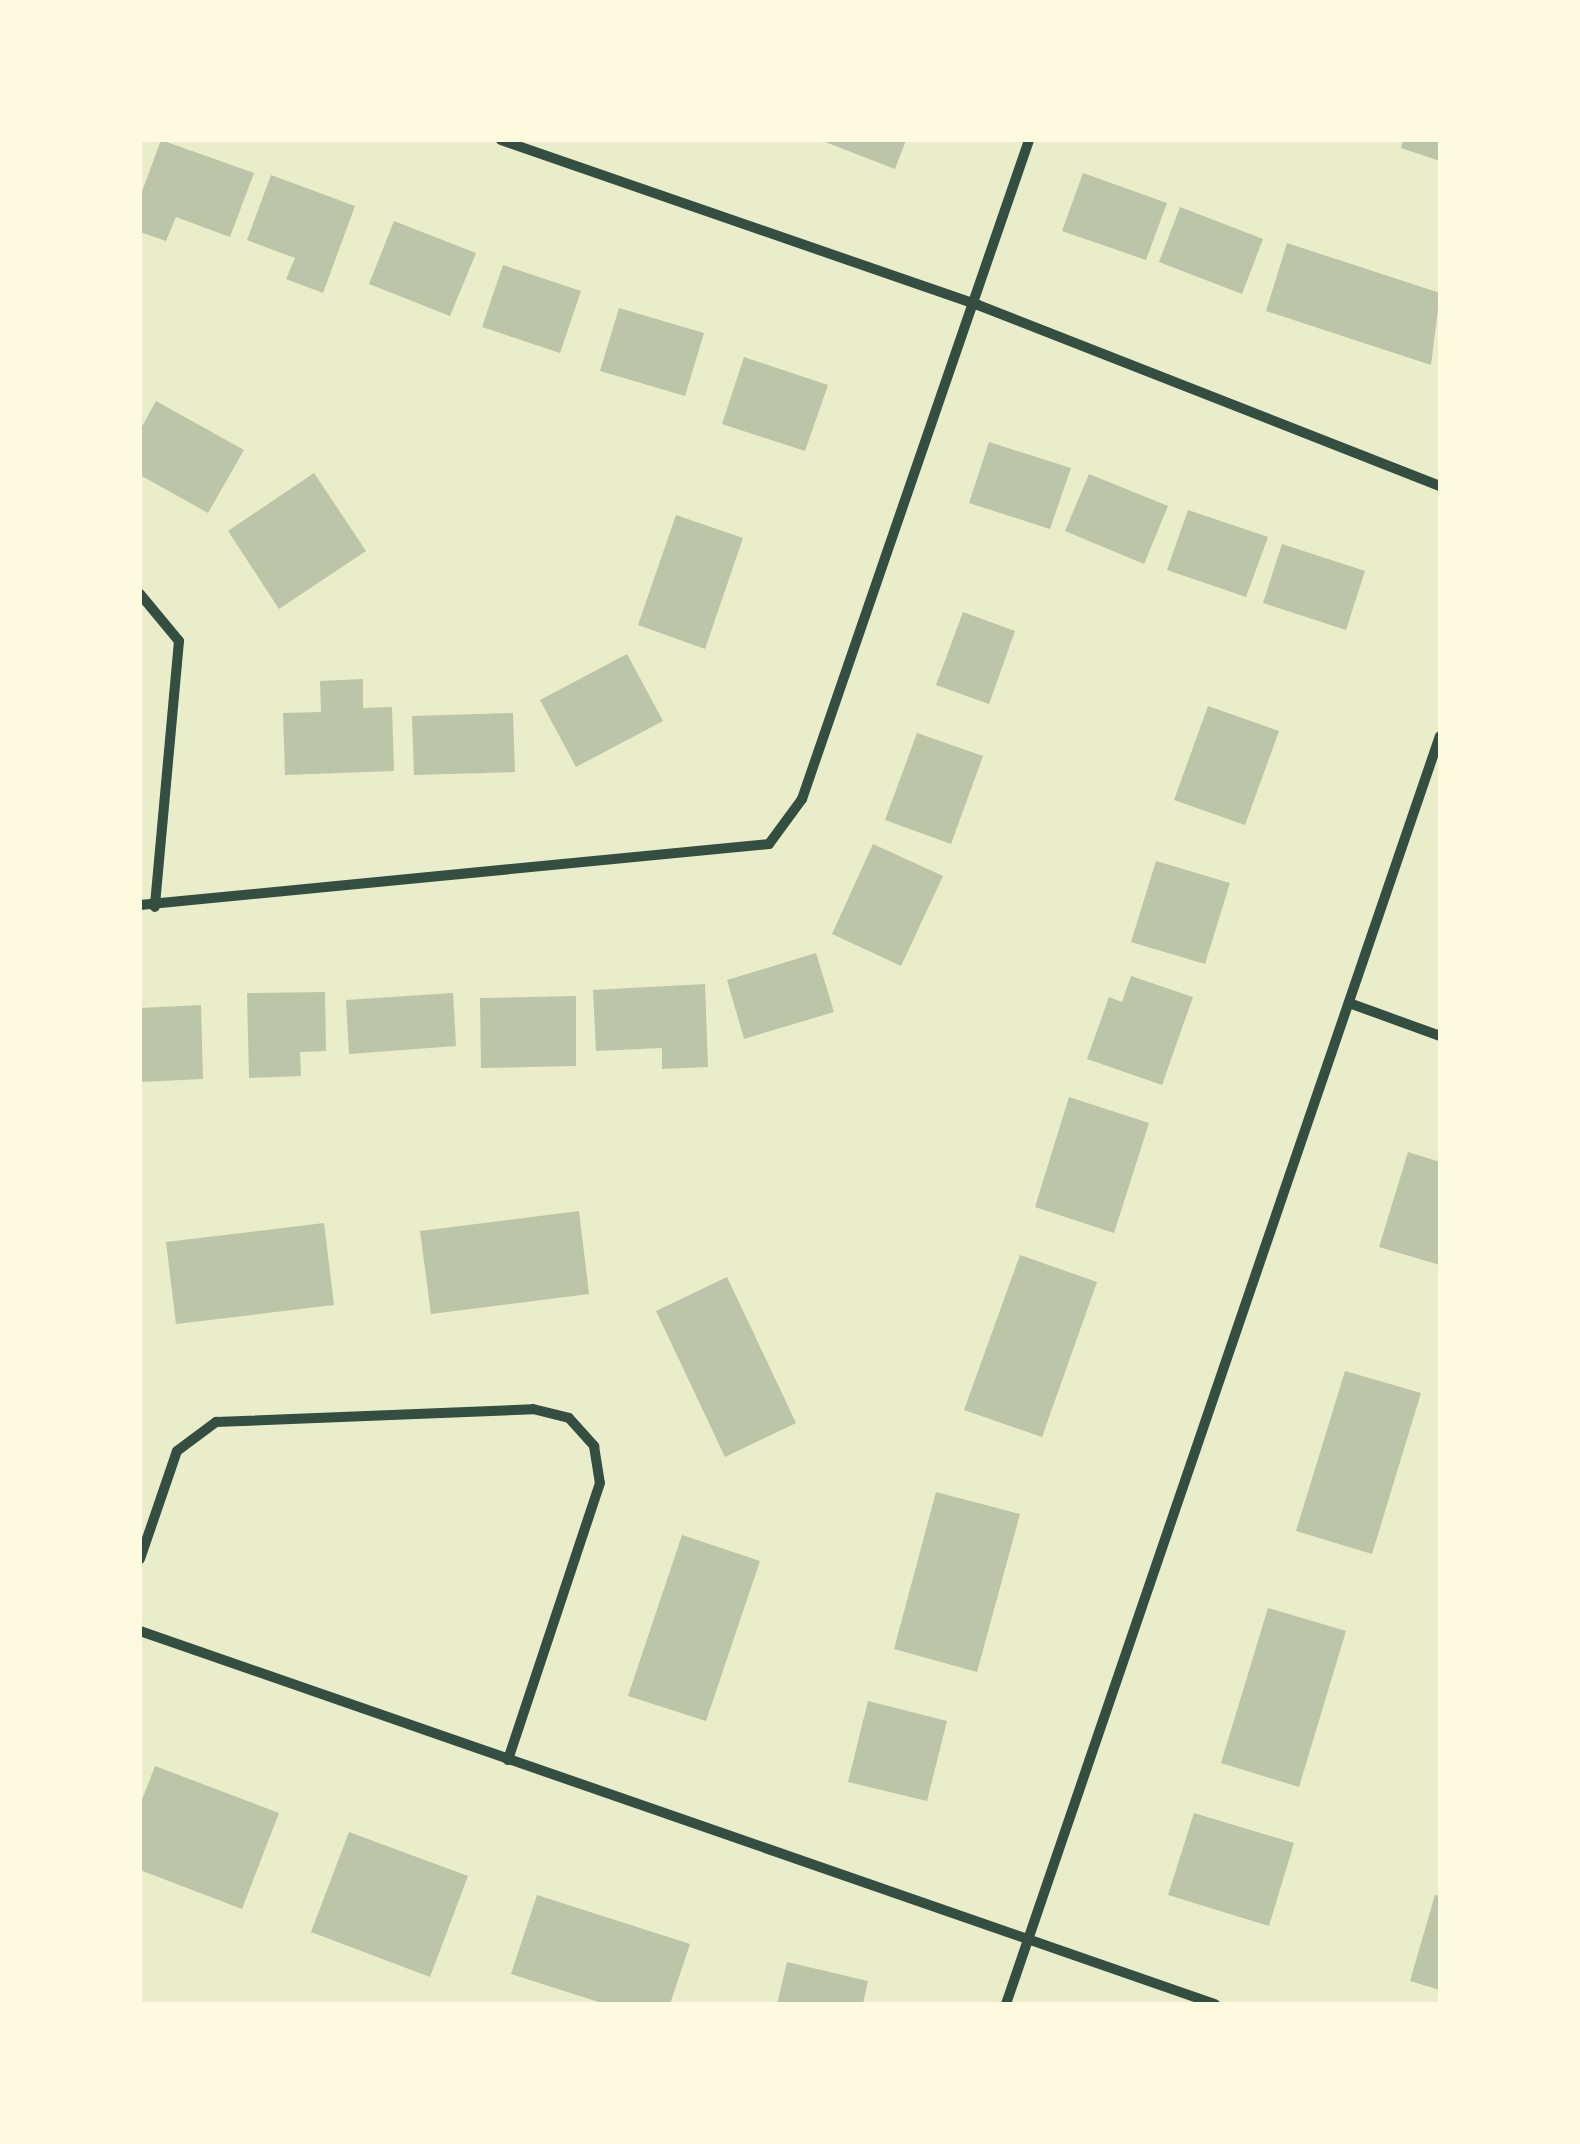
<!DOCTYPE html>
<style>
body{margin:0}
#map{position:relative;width:1580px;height:2144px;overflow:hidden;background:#e9edc9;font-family:Figtree,sans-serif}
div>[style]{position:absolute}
.building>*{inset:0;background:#bcc5a7}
.minor>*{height:10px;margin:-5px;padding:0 5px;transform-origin:5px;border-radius:5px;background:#344e41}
span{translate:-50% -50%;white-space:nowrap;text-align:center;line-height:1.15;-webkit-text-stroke:10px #fefae0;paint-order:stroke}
.frame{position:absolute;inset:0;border:142px solid #fefae0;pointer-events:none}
</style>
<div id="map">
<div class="building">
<i style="clip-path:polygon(161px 140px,254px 173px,230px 237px,176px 217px,166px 241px,140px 232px,140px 197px)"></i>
<i style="clip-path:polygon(820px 140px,906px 140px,895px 169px)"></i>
<i style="clip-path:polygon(1403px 140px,1440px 140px,1440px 161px,1401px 148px)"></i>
<i style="clip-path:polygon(1083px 173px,1167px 203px,1146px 260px,1062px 231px)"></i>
<i style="clip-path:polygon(271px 175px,355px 206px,323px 293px,286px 279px,295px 258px,247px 240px)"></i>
<i style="clip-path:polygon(1180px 207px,1263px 239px,1242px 294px,1159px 262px)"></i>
<i style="clip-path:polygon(394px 221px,476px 253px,450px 316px,369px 284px)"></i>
<i style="clip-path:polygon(1287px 243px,1440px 293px,1431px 365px,1266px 311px)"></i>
<i style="clip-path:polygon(503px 265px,581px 291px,560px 353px,482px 327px)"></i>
<i style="clip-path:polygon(619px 308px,704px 333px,685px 396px,600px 371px)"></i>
<i style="clip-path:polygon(744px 357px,828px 385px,805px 451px,722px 424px)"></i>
<i style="clip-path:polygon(156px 401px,244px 450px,208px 513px,140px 475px,140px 430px)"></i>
<i style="clip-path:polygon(989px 442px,1071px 468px,1050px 529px,969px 503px)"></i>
<i style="clip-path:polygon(314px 473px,366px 551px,279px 609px,228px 531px)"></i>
<i style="clip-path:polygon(1089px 474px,1168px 506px,1144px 564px,1065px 531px)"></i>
<i style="clip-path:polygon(1188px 510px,1268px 537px,1246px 597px,1167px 570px)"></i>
<i style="clip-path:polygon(676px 515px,743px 538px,705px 649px,638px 625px)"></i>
<i style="clip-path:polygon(1282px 544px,1365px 571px,1346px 630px,1263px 603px)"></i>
<i style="clip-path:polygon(963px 612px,1015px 631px,989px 704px,936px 685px)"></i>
<i style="clip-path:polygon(627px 654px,663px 721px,576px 767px,540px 700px)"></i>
<i style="clip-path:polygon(363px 679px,363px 708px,392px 707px,394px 771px,285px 775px,283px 713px,321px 712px,320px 681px)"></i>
<i style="clip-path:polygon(1208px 706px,1279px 731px,1245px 825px,1174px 800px)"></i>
<i style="clip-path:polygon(513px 713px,515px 772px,414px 775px,412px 716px)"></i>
<i style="clip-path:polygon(917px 733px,983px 756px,951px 844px,885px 820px)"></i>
<i style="clip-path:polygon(873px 844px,943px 876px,901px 966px,832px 934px)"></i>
<i style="clip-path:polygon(1156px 861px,1230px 883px,1205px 964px,1131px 942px)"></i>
<i style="clip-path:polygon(816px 953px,834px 1012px,744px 1039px,727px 980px)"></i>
<i style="clip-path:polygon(1131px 976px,1193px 997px,1162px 1085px,1087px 1059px,1109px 997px,1122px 1002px)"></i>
<i style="clip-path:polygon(705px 984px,708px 1067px,662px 1069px,662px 1048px,596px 1051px,593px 990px)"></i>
<i style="clip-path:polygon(325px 992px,326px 1051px,300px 1052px,301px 1076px,249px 1078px,247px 993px)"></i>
<i style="clip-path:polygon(453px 993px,456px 1046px,349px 1054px,346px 1000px)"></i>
<i style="clip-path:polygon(576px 996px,576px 1066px,481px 1068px,480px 998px)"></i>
<i style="clip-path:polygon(201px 1005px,203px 1079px,140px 1082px,140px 1008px)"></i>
<i style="clip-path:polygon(1069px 1097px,1149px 1123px,1114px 1233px,1035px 1207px)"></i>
<i style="clip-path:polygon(1408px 1152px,1440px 1162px,1440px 1265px,1379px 1247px)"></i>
<i style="clip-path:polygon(579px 1211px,589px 1294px,431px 1314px,420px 1231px)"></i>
<i style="clip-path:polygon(324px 1223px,334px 1305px,176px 1324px,166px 1242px)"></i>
<i style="clip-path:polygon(1020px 1255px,1097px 1282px,1042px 1437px,964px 1410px)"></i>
<i style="clip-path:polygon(727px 1277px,796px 1423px,725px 1457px,656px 1311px)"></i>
<i style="clip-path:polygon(1345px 1371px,1421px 1393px,1372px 1554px,1296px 1531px)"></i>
<i style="clip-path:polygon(936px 1492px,1020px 1514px,977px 1672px,894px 1649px)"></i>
<i style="clip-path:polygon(682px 1535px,760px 1561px,706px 1721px,628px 1696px)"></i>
<i style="clip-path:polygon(1268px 1608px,1346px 1631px,1299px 1787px,1221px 1763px)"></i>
<i style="clip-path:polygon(868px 1701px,947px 1721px,927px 1801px,848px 1782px)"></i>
<i style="clip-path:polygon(155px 1766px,279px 1813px,242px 1909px,140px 1870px,140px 1805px)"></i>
<i style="clip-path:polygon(1194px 1813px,1294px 1843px,1269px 1926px,1168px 1895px)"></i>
<i style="clip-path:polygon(349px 1832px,468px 1876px,430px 1977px,311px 1932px)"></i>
<i style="clip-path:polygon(537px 1895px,690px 1944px,670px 2004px,605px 2004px,511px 1974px)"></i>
<i style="clip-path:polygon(1435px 1895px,1440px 1896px,1440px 1990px,1410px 1981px)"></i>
<i style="clip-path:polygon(787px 1962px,868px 1981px,863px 2004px,777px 2004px)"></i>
</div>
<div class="minor">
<i style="left:501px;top:140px;width:505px;rotate:19.08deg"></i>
<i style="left:978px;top:305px;width:496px;rotate:21.4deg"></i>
<i style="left:140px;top:594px;width:61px;rotate:50.3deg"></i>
<i style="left:179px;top:641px;width:267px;rotate:95.2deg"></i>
<i style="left:140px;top:905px;width:632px;rotate:-5.54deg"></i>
<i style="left:769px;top:844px;width:56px;rotate:-53.7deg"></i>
<i style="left:802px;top:799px;width:697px;rotate:-70.99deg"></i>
<i style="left:1349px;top:1003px;width:97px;rotate:19.9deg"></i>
<i style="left:140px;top:1559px;width:114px;rotate:-71.1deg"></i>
<i style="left:177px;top:1451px;width:49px;rotate:-36.6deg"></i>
<i style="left:216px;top:1422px;width:317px;rotate:-2.3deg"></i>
<i style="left:533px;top:1409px;width:37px;rotate:14deg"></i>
<i style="left:569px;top:1418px;width:38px;rotate:48deg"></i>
<i style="left:594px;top:1446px;width:37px;rotate:81deg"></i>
<i style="left:600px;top:1483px;width:292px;rotate:108.4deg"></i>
<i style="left:140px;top:1631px;width:1138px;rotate:19.14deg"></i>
<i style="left:1006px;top:2004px;width:1340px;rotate:-71.11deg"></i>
</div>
<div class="frame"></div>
</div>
